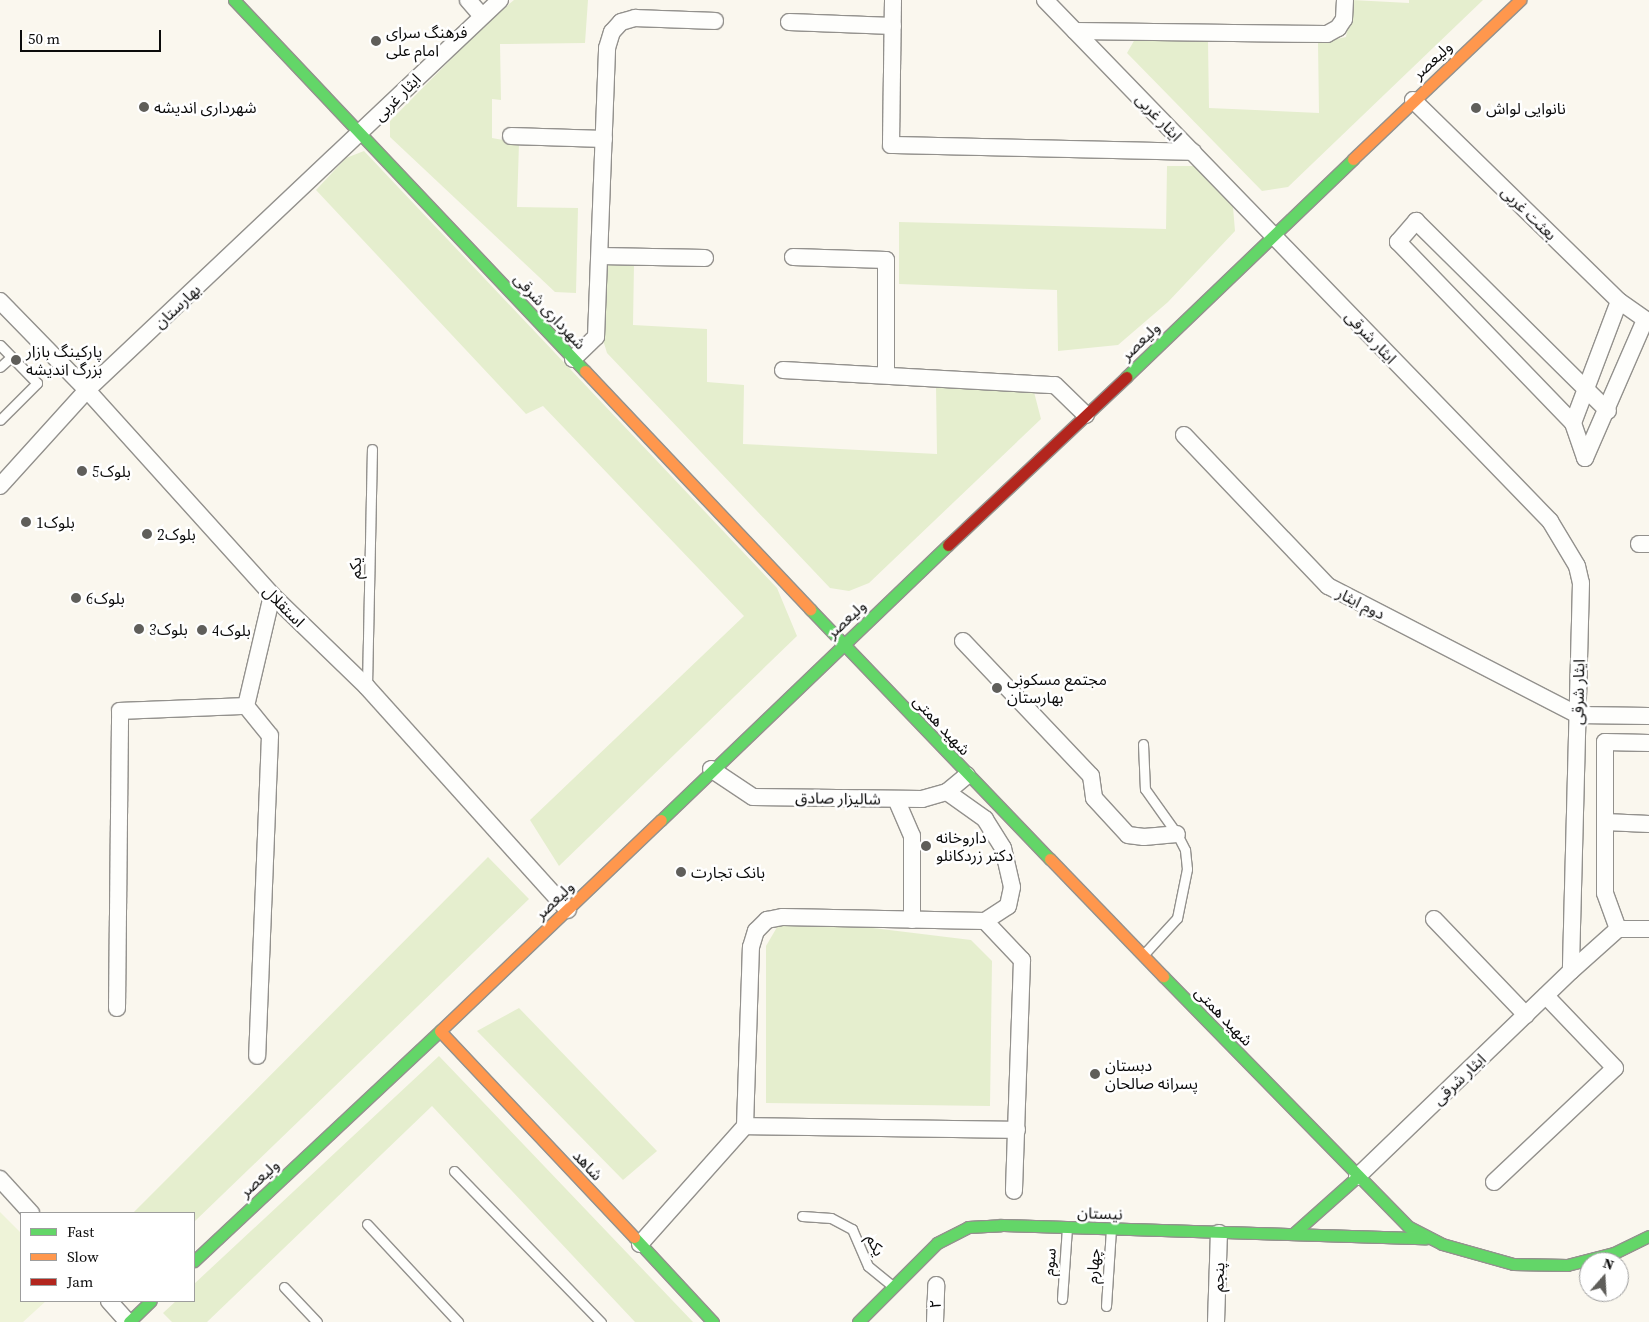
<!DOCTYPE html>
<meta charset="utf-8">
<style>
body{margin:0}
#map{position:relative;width:1649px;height:1322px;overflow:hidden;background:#faf7ee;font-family:"Source Serif 4","Noto Sans Arabic",serif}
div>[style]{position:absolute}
.green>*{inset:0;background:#e5eece}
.pitch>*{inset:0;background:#eef3d8}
.roads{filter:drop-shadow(1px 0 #93918d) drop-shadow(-1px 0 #93918d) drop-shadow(0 1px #93918d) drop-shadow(0 -1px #93918d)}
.lane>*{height:9px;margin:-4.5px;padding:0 4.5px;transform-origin:4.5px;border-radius:4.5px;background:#fefefc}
.street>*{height:16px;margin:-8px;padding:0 8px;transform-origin:8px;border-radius:8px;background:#fefefc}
.fast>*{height:11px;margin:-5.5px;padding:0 5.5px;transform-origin:5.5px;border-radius:5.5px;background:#63d668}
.slow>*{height:11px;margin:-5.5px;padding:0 5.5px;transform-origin:5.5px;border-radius:5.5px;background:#ff974d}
.jam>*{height:11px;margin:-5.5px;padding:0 5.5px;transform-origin:5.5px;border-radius:5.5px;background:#b3261e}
.dots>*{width:14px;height:14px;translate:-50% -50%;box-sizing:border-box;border:2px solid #fff;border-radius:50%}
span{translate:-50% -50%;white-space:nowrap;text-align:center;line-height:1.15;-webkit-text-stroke:5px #fff;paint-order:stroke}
.poi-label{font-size:16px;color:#0b0b0b}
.left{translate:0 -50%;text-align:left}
.street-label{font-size:16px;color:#0b0b0b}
.legend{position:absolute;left:20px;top:1212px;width:175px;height:90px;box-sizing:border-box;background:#fff;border:1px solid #9d9d9d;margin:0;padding:6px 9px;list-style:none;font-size:15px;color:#0b0b0b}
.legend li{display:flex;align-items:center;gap:10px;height:25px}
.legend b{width:25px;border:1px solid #9d9d9d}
.north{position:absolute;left:1579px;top:1252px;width:50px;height:50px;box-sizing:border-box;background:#fff;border:1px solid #9d9d9d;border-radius:50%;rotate:19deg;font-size:14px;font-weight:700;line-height:20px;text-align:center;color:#0b0b0b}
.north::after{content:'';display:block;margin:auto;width:18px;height:22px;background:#5f5e5a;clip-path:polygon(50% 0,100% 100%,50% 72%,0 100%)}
.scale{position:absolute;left:20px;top:30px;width:141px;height:22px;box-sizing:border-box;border:2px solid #0b0b0b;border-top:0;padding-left:6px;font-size:15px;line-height:18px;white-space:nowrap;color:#0b0b0b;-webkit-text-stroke:4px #fff;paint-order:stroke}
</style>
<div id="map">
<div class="green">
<i style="clip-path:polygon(514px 0,588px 0,585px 43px,500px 44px,501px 100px,492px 99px,492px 138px,519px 143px,517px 207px,578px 208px,576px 293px,555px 292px,390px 137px,390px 121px,487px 23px)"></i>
<i style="clip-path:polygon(1352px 0,1409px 3px,1409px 0,1483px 0,1288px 187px,1262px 191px,1127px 53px,1135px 39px,1208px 41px,1209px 108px,1319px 113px,1318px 43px,1346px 37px)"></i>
<i style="clip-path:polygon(364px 151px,777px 588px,797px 636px,559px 866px,530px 820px,744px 616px,543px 406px,526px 414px,316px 190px,346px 158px)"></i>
<i style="clip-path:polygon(1167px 166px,1196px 166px,1233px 207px,1235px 231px,1168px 302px,1118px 345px,1058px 351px,1057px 290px,899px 284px,899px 222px,1166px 229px)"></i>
<i style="clip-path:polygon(607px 261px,634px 264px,633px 325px,707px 329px,707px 382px,744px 385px,743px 444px,937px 454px,936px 386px,1034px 392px,1041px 419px,869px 583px,849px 591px,830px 588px,607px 353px,603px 340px)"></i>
<i style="clip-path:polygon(488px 857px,529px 899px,194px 1222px,194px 1213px,133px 1213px)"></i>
<i style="clip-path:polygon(783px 917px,971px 940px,992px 961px,990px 1106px,766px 1103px,766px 946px)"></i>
<i style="clip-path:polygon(519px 1008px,657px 1151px,623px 1180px,477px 1031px)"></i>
<i style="clip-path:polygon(439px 1056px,693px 1322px,635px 1322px,432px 1106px,207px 1322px,172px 1322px,163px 1313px,176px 1301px,194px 1301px,194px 1284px)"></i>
</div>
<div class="pitch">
<i style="clip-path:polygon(0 1212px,21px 1233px,21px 1301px,46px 1301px,23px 1322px,0 1322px)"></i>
</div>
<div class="roads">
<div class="lane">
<i style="left:0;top:345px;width:53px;rotate:45.8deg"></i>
<i style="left:37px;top:383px;width:52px;rotate:135deg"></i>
<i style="left:0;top:367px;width:15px;rotate:-42deg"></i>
<i style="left:367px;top:686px;width:237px;rotate:-88.8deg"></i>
<i style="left:1143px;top:744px;width:45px;rotate:87.5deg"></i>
<i style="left:1145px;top:789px;width:55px;rotate:54.6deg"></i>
<i style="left:1177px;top:834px;width:18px;rotate:63deg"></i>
<i style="left:1185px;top:850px;width:19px;rotate:84deg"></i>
<i style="left:1187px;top:869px;width:50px;rotate:101.5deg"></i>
<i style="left:1177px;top:918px;width:49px;rotate:132.5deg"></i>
<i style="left:454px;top:1171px;width:211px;rotate:45.8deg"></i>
<i style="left:802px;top:1216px;width:29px;rotate:4deg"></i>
<i style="left:831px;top:1218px;width:24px;rotate:28deg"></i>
<i style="left:852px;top:1229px;width:40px;rotate:66.6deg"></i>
<i style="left:868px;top:1266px;width:32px;rotate:39deg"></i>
<i style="left:367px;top:1224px;width:134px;rotate:47.1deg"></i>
<i style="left:284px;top:1287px;width:48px;rotate:46.7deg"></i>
<i style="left:1062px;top:1299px;width:71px;rotate:-86deg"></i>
<i style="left:1106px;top:1306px;width:77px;rotate:-86.3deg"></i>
</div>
<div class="street">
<i style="left:468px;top:0;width:20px;rotate:49deg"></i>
<i style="left:893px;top:0;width:145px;rotate:90.8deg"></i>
<i style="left:891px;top:145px;width:302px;rotate:1.3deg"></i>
<i style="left:1045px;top:0;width:726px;rotate:45.89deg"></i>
<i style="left:1550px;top:521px;width:52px;rotate:59deg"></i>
<i style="left:1577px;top:566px;width:17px;rotate:77deg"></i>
<i style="left:1581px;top:583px;width:388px;rotate:91.5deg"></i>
<i style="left:1571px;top:971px;width:297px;rotate:136.1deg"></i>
<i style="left:789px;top:22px;width:104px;rotate:2.2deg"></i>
<i style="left:1075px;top:31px;width:252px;rotate:0.7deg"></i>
<i style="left:1327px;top:34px;width:13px;rotate:-29deg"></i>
<i style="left:1338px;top:28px;width:11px;rotate:-56deg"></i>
<i style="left:1344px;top:19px;width:19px;rotate:-87deg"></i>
<i style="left:1413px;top:100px;width:288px;rotate:44.3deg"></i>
<i style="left:1619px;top:301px;width:37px;rotate:35deg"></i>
<i style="left:511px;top:136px;width:93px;rotate:1.8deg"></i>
<i style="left:600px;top:256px;width:105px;rotate:1.1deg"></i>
<i style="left:793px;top:257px;width:93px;rotate:1.8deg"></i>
<i style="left:886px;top:260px;width:115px;rotate:90deg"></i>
<i style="left:0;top:301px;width:124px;rotate:45.7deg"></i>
<i style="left:87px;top:390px;width:276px;rotate:47.9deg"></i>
<i style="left:272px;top:595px;width:132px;rotate:44.1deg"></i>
<i style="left:367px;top:687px;width:300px;rotate:48deg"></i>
<i style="left:573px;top:359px;width:32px;rotate:-44deg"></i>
<i style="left:596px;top:337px;width:289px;rotate:-87.8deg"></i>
<i style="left:607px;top:48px;width:17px;rotate:-73deg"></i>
<i style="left:612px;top:32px;width:13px;rotate:-48deg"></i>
<i style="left:621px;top:22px;width:15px;rotate:-16deg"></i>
<i style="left:635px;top:18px;width:80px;rotate:2.1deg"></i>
<i style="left:783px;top:370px;width:272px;rotate:3.2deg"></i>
<i style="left:1055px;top:385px;width:43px;rotate:44.1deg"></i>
<i style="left:1573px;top:423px;width:130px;rotate:-69.3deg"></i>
<i style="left:1184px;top:435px;width:209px;rotate:46.4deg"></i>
<i style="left:1328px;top:586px;width:281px;rotate:27.3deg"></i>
<i style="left:1578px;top:715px;width:71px;rotate:0.8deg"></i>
<i style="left:1585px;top:458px;width:37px;rotate:-109deg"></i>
<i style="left:1573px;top:423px;width:252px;rotate:-134deg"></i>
<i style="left:1398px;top:242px;width:28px;rotate:-49deg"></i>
<i style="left:1416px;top:221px;width:270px;rotate:44.7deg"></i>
<i style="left:1585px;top:458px;width:150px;rotate:-66.5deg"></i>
<i style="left:0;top:486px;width:130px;rotate:-47.8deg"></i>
<i style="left:87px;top:390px;width:568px;rotate:-43.36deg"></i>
<i style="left:1639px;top:544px;width:10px"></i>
<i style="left:963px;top:641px;width:186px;rotate:46.5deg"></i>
<i style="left:1091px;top:776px;width:22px;rotate:82deg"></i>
<i style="left:1094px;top:798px;width:50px;rotate:47.4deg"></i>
<i style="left:1128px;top:835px;width:16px;rotate:7deg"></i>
<i style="left:1144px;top:837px;width:33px;rotate:-5deg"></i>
<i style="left:246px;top:706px;width:38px;rotate:51deg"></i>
<i style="left:270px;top:736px;width:320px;rotate:92.3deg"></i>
<i style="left:711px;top:769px;width:50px;rotate:33.7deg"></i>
<i style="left:753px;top:797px;width:169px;rotate:0.7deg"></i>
<i style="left:922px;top:799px;width:26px;rotate:-16deg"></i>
<i style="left:947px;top:792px;width:26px;rotate:-40deg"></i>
<i style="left:896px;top:799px;width:40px;rotate:66.6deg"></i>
<i style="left:912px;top:836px;width:84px;rotate:90deg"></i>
<i style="left:1605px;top:822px;width:44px;rotate:2.6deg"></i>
<i style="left:1434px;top:919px;width:133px;rotate:46.2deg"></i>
<i style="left:985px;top:921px;width:54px;rotate:46.5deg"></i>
<i style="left:1022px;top:960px;width:231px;rotate:92deg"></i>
<i style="left:1618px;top:929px;width:38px;rotate:-110deg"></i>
<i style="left:1605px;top:893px;width:151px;rotate:-90deg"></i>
<i style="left:1605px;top:742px;width:44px;rotate:1.3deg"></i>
<i style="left:1571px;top:971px;width:63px;rotate:-41.8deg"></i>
<i style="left:1618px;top:929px;width:31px"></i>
<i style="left:117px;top:1008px;width:297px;rotate:-89.4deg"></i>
<i style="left:120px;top:711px;width:126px;rotate:-2.3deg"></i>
<i style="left:246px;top:706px;width:114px;rotate:-76.8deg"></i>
<i style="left:745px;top:1126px;width:272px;rotate:0.8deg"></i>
<i style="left:0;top:1179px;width:46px;rotate:47.6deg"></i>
<i style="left:1494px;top:1182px;width:166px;rotate:-43.3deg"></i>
<i style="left:1615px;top:1068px;width:100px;rotate:-133.8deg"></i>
<i style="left:640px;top:1244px;width:158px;rotate:-48.3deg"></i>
<i style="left:745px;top:1126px;width:179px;rotate:-88.1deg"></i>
<i style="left:751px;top:947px;width:17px;rotate:-73deg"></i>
<i style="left:756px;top:931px;width:16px;rotate:-45deg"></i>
<i style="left:767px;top:920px;width:16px;rotate:-11deg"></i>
<i style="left:783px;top:917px;width:202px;rotate:1.1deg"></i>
<i style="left:985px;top:921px;width:27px;rotate:-33deg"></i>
<i style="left:1008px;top:906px;width:19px;rotate:-78deg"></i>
<i style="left:1012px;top:887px;width:40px;rotate:-103deg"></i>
<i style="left:1003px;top:848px;width:34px;rotate:-122deg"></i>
<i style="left:985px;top:819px;width:47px;rotate:-144.6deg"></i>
<i style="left:109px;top:1301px;width:28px;rotate:48deg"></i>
<i style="left:935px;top:1322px;width:37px;rotate:-88deg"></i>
<i style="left:1216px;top:1322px;width:89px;rotate:-88.1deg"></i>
</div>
<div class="fast">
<i style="left:234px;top:0;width:511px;rotate:46.59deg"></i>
<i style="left:1126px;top:377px;width:315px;rotate:-43.8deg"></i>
<i style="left:810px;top:609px;width:347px;rotate:46.2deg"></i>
<i style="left:661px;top:820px;width:397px;rotate:-43.8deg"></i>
<i style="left:1163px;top:976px;width:351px;rotate:45.6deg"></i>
<i style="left:1409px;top:1227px;width:37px;rotate:27deg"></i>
<i style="left:1442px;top:1244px;width:74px;rotate:15.7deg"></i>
<i style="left:1513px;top:1264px;width:54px;rotate:1.1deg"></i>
<i style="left:1567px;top:1265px;width:49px;rotate:-14.3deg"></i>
<i style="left:1614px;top:1253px;width:39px;rotate:-26deg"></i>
<i style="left:1294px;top:1233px;width:84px;rotate:-41.6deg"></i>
<i style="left:634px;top:1237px;width:116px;rotate:47.1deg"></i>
<i style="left:194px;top:1261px;width:338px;rotate:-43.1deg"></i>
<i style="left:129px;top:1322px;width:30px;rotate:-44deg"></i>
<i style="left:858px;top:1322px;width:112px;rotate:-45deg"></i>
<i style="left:937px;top:1243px;width:35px;rotate:-27deg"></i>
<i style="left:968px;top:1227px;width:33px;rotate:-3deg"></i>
<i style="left:1001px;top:1225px;width:424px;rotate:1.8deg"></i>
</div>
<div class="slow">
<i style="left:1353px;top:159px;width:231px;rotate:-43.6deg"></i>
<i style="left:585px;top:371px;width:328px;rotate:46.6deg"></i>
<i style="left:1050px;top:859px;width:163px;rotate:46deg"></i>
<i style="left:441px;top:1030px;width:304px;rotate:-43.7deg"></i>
<i style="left:440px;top:1031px;width:283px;rotate:46.7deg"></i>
</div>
<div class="jam">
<i style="left:948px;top:545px;width:245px;rotate:-43.3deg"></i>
</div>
</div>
<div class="dots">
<i style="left:376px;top:41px;background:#5f5e5a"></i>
<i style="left:144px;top:107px;background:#5f5e5a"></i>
<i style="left:1476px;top:108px;background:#5f5e5a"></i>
<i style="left:16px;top:360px;background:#5f5e5a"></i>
<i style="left:82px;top:471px;background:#5f5e5a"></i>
<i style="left:26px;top:522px;background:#5f5e5a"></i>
<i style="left:147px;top:534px;background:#5f5e5a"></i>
<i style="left:76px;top:598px;background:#5f5e5a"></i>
<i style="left:139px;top:629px;background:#5f5e5a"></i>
<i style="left:202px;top:630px;background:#5f5e5a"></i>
<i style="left:997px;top:688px;background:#5f5e5a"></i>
<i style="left:926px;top:846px;background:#5f5e5a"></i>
<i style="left:681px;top:872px;background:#5f5e5a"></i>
<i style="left:1095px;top:1074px;background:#5f5e5a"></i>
</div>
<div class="poi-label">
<span class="left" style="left:386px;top:41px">فرهنگ سرای<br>امام علی</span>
<span class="left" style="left:154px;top:107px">شهرداری اندیشه</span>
<span class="left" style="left:1486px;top:108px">نانوایی لواش</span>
<span class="left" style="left:26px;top:360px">پارکینگ بازار<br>بزرگ اندیشه</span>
<span class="left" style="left:92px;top:471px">بلوک5</span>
<span class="left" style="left:36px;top:522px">بلوک1</span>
<span class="left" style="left:157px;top:534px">بلوک2</span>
<span class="left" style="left:86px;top:598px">بلوک6</span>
<span class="left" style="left:149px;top:629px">بلوک3</span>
<span class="left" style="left:212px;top:630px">بلوک4</span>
<span class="left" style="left:1007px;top:688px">مجتمع مسکونی<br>بهارستان</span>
<span class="left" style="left:936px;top:846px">داروخانه<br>دکتر زردکانلو</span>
<span class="left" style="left:691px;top:872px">بانک تجارت</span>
<span class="left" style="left:1105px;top:1074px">دبستان<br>پسرانه صالحان</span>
</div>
<div class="street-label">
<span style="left:1432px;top:60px;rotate:-43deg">ولیعصر</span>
<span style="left:397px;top:97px;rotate:-45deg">ایثار غربی</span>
<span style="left:1159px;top:117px;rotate:46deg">ایثار غربی</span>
<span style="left:1529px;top:213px;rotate:44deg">بعثت غربی</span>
<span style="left:177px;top:306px;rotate:-43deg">بهارستان</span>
<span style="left:550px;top:311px;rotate:47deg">شهرداری شرقی</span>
<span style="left:1371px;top:337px;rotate:46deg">ایثار شرقی</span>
<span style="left:1140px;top:341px;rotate:-44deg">ولیعصر</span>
<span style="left:355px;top:568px;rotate:-89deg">یکم</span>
<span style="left:1361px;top:603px;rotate:27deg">دوم ایثار</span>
<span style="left:284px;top:606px;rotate:45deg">استقلال</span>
<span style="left:846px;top:619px;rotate:-43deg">ولیعصر</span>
<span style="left:1578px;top:692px;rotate:-89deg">ایثار شرقی</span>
<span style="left:942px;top:725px;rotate:47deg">شهید همتی</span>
<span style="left:838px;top:798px;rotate:1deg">شالیزار صادق</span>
<span style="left:554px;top:900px;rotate:-44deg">ولیعصر</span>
<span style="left:1224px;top:1016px;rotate:46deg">شهید همتی</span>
<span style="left:1459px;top:1079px;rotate:-44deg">ایثار شرقی</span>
<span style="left:588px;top:1165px;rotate:47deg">شاهد</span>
<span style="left:259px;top:1178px;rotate:-43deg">ولیعصر</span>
<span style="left:1100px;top:1213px;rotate:2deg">نيستان</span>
<span style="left:876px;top:1245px;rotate:65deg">یکم</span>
<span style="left:1049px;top:1262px;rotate:-86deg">سوم</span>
<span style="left:1093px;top:1266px;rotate:-86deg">چهارم</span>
<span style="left:1218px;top:1277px;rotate:-88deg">پنجم</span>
<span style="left:935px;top:1304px;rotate:-89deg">۲</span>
</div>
<ul class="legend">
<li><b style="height:6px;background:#63d668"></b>Fast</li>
<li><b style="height:6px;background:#ff974d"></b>Slow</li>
<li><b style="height:6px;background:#b3261e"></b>Jam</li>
</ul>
<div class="north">N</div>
<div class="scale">50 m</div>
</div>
